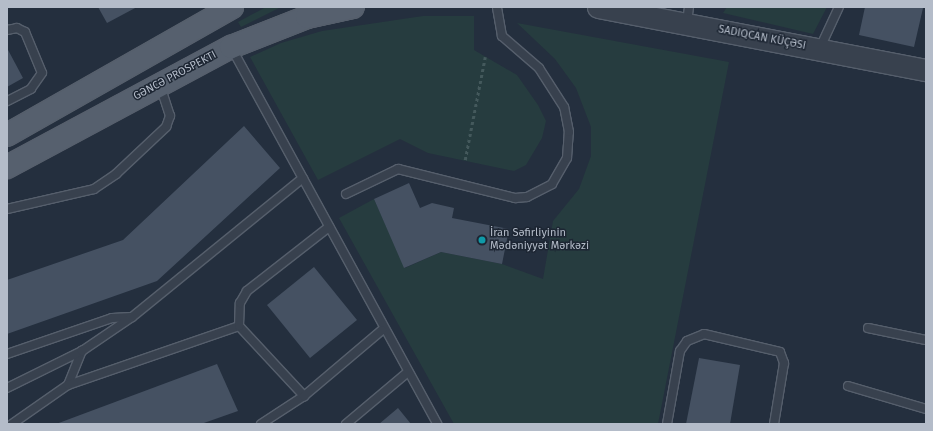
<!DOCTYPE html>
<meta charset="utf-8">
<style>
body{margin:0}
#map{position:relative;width:933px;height:431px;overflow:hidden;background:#242f3e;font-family:"Fira Sans",sans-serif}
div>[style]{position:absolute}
.green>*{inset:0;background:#263c3f}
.building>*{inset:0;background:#455162}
.path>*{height:2.5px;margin-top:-1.25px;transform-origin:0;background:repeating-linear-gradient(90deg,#44595c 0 3px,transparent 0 6px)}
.roads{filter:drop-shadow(1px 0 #565f6c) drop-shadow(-1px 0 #565f6c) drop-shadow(0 1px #565f6c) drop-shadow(0 -1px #565f6c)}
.service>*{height:8px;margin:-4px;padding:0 4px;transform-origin:4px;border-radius:4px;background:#38414e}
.tertiary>*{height:21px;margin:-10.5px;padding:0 10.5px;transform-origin:10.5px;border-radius:10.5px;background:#38414e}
.primary>*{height:22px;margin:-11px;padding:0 11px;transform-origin:11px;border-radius:11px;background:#56606e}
.dots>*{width:11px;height:11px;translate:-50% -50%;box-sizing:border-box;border:2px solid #1d2633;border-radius:50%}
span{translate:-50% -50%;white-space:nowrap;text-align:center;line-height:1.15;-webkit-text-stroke:3px #1d2633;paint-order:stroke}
.street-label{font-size:11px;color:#b4bcc9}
.poi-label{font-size:11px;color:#b4bcc9}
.left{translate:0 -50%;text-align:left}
.frame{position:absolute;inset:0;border:8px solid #b4bcc9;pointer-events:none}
</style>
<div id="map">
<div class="green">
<i style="clip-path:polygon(266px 7px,281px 7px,241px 27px,238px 22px)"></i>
<i style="clip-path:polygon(727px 7px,827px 7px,813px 34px,723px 13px)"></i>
<i style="clip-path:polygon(423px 16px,474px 16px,474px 50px,517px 75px,538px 105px,546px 121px,542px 138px,526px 165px,514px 171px,428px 153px,400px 139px,318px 180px,250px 57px,281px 43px,322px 31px)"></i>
<i style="clip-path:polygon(517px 23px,729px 62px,658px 424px,454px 424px,339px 218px,374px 199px,405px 268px,441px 252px,502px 264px,543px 279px,553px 221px,579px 189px,591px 156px,591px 127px,576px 88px,555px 59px)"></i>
</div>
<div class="building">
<i style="clip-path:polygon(98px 7px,137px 7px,107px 23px)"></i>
<i style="clip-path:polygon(865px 7px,923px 8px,914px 47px,859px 35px)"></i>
<i style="clip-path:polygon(7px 48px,23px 78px,7px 87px)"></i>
<i style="clip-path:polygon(244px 126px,280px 168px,157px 281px,7px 334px,7px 280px,123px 240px)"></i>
<i style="clip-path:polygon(409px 183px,420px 208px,432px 203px,454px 208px,452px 218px,509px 229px,502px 264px,441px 252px,404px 268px,374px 199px)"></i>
<i style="clip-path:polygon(314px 267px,357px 320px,310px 358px,267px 305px)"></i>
<i style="clip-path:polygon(699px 358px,740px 365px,730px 424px,686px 424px)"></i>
<i style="clip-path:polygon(217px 364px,238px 411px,201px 424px,56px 424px)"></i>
<i style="clip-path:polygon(398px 408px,411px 424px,379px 424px)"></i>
</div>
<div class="path">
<i style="left:465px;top:160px;width:105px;rotate:-79deg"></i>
</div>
<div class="roads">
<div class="service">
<i style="left:687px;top:23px;width:16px;rotate:-83deg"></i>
<i style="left:7px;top:30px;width:10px;rotate:-11deg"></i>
<i style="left:17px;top:28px;width:9px;rotate:27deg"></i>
<i style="left:25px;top:32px;width:44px;rotate:67.5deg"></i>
<i style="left:42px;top:73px;width:19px;rotate:125deg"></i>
<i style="left:31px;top:89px;width:27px;rotate:153deg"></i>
<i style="left:231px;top:47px;width:430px;rotate:61.3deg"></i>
<i style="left:819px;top:50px;width:47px;rotate:-65.1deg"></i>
<i style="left:346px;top:194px;width:58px;rotate:-25.7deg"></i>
<i style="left:398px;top:169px;width:121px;rotate:13.9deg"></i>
<i style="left:515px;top:198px;width:12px;rotate:-5deg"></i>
<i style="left:527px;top:197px;width:28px;rotate:-27deg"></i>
<i style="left:552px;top:184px;width:30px;rotate:-60deg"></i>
<i style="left:567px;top:158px;width:26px;rotate:-86deg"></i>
<i style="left:569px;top:132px;width:25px;rotate:-101deg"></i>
<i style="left:564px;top:107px;width:46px;rotate:-122.7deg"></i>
<i style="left:539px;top:68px;width:49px;rotate:-139.1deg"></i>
<i style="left:502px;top:36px;width:29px;rotate:-100deg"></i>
<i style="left:7px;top:209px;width:89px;rotate:-12.9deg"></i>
<i style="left:94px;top:189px;width:27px;rotate:-34deg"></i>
<i style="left:116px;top:174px;width:69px;rotate:-43.2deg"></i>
<i style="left:166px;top:127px;width:12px;rotate:-70deg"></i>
<i style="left:170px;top:116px;width:32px;rotate:-108deg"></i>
<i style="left:239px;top:326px;width:96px;rotate:47.1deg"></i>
<i style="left:868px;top:328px;width:59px;rotate:11.7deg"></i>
<i style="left:7px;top:354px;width:111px;rotate:-18.9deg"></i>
<i style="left:112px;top:318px;width:20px;rotate:-3deg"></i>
<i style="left:68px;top:385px;width:37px;rotate:-68deg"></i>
<i style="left:848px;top:386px;width:81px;rotate:16.4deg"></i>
<i style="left:7px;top:388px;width:84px;rotate:-26.3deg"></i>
<i style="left:82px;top:351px;width:60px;rotate:-34.2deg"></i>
<i style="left:132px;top:317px;width:220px;rotate:-39.1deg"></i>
<i style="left:12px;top:424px;width:68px;rotate:-34.9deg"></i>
<i style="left:68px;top:385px;width:181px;rotate:-19deg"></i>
<i style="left:239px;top:326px;width:23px;rotate:-88deg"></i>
<i style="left:240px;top:303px;width:14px;rotate:-60deg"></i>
<i style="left:247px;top:291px;width:104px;rotate:-38deg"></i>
<i style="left:261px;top:424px;width:51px;rotate:-33.1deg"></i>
<i style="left:304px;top:396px;width:102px;rotate:-40.2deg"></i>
<i style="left:346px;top:424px;width:81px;rotate:-40deg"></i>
<i style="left:667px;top:424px;width:74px;rotate:-79.9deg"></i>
<i style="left:680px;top:351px;width:12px;rotate:-55deg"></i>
<i style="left:687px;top:341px;width:18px;rotate:-22deg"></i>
<i style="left:704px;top:334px;width:78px;rotate:13.3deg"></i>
<i style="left:780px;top:352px;width:12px;rotate:70deg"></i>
<i style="left:784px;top:363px;width:62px;rotate:99.3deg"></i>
</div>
<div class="tertiary">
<i style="left:598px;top:7px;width:334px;rotate:10.9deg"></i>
</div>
<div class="primary">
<i style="left:7px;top:135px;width:259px;rotate:-29.6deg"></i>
<i style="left:7px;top:167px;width:254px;rotate:-28.2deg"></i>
<i style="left:231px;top:47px;width:82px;rotate:-21.5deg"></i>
<i style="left:307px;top:17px;width:47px;rotate:-12.3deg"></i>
</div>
</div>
<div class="dots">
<i style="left:482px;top:240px;background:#0f9aa8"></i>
</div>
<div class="street-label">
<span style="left:762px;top:38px;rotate:11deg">SADIQCAN KÜÇƏSI</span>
<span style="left:175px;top:76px;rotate:-28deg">GƏNCƏ PROSPEKTI</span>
</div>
<div class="poi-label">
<span class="left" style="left:490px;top:240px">İran Səfirliyinin<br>Mədəniyyət Mərkəzi</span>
</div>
<div class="frame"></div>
</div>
